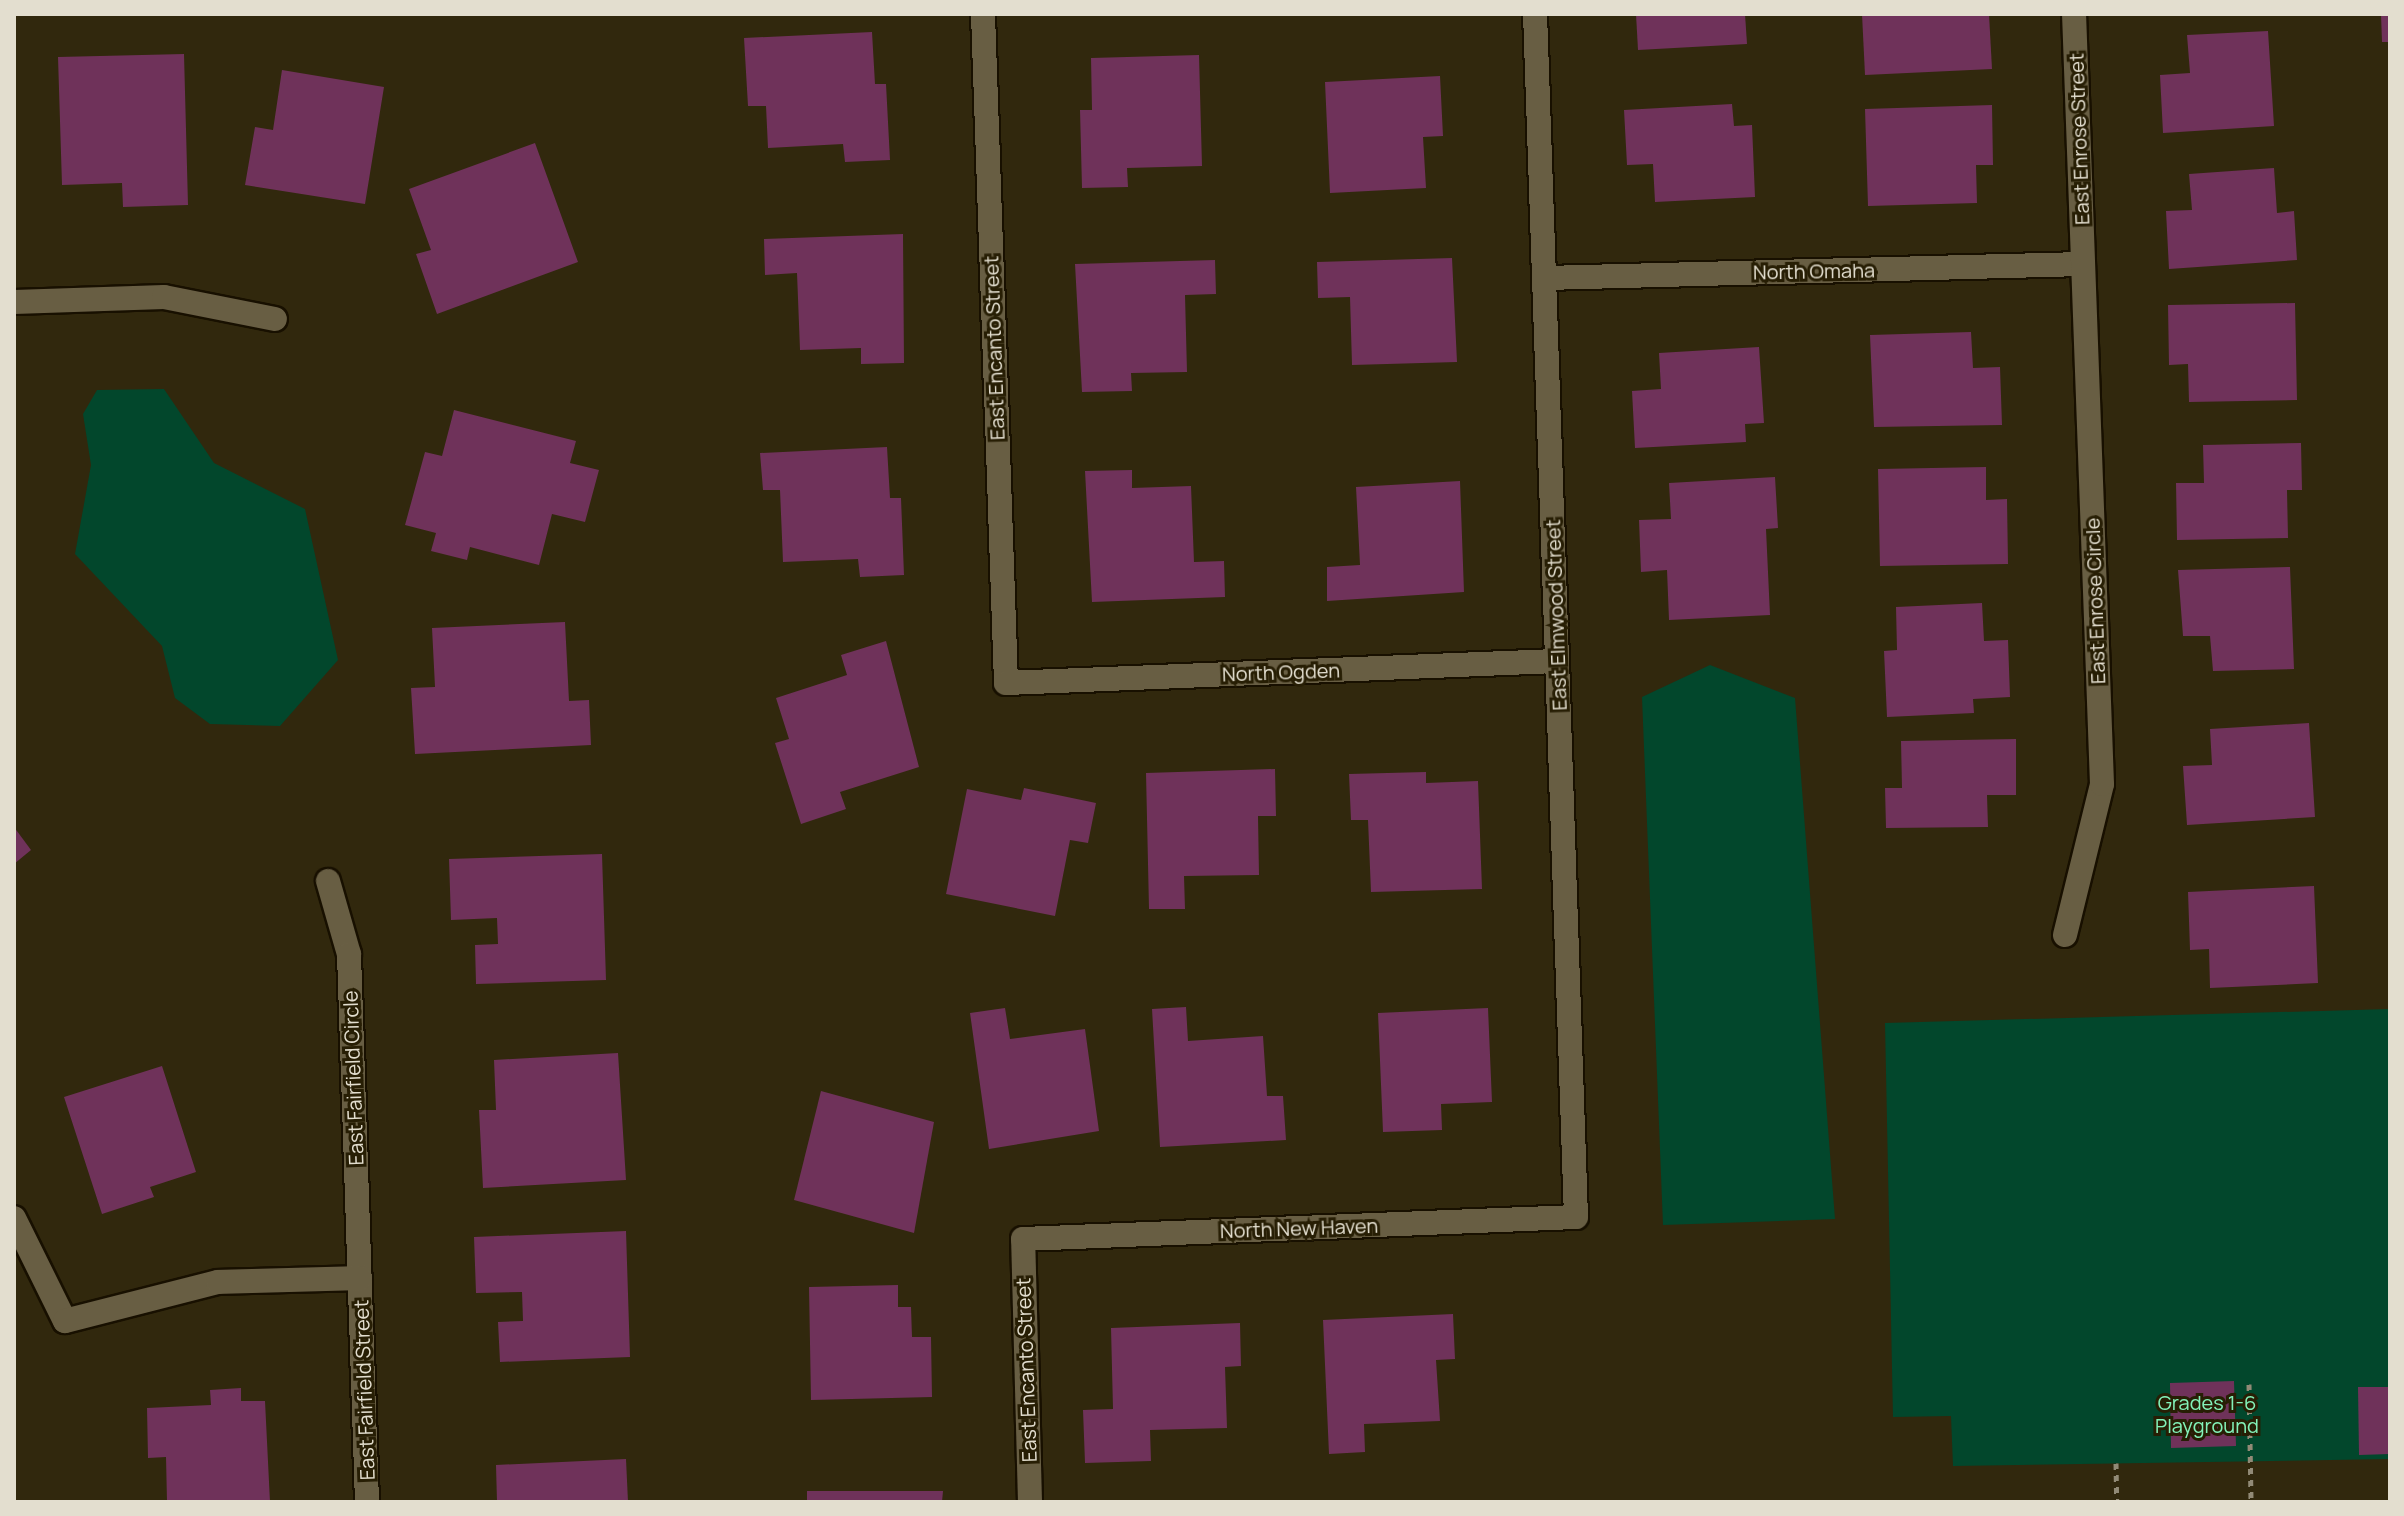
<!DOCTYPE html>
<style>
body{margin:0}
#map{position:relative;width:2404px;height:1516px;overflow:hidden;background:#31280d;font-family:Manrope,sans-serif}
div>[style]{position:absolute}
.green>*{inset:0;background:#02472c}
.building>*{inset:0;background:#6f325a}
.path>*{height:5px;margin-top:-2.5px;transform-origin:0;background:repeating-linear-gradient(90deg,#918a76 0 6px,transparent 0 12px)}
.roads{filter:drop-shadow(2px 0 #181000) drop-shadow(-2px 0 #181000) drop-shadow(0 2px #181000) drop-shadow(0 -2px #181000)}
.minor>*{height:24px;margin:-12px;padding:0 12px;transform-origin:12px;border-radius:12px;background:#685e43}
span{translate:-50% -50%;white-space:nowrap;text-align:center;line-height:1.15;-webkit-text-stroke:6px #271e04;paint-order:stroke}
.street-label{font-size:20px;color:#e3decf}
.park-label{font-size:20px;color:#83f2b9}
.frame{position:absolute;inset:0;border:16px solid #e3decf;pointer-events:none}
</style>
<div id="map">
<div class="green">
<i style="clip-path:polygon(164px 389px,214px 463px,305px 509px,338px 660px,280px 726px,210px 724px,175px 698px,162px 646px,75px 554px,91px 465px,83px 414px,97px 390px)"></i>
<i style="clip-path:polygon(1710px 665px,1795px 698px,1835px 1219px,1663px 1225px,1642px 697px)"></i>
<i style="clip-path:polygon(2390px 1009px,2390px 1459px,1953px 1466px,1951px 1416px,1893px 1417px,1885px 1023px)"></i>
</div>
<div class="building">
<i style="clip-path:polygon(1636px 14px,1745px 14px,1747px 44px,1638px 50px)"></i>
<i style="clip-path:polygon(1862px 14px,1989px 14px,1992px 69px,1865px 75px)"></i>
<i style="clip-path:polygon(2381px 14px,2390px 14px,2390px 42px,2382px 42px)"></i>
<i style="clip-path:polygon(2268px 31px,2274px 126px,2163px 133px,2160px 75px,2190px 73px,2187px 35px)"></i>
<i style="clip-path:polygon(872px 32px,875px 84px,886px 84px,890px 160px,845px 162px,843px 144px,768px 148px,766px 106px,748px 106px,744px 38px)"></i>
<i style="clip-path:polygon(184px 54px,188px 205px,123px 207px,122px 183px,62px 185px,58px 57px)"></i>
<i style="clip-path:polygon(1199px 55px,1202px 166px,1127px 168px,1128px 187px,1082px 188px,1080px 110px,1092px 110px,1091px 58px)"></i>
<i style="clip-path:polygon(282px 70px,384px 87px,365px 204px,245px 185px,255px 127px,273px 130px)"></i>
<i style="clip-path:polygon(1440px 76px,1443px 136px,1423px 137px,1426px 188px,1330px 193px,1325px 82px)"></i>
<i style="clip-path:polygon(1732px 104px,1734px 126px,1752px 125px,1755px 197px,1655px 202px,1653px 164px,1627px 165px,1624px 110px)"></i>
<i style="clip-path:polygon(1992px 105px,1993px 165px,1976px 165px,1977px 203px,1868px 206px,1865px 109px)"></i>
<i style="clip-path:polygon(535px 143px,578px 262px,437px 314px,416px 254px,431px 250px,409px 189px)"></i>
<i style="clip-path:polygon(2274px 168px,2277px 213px,2294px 211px,2297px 260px,2169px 269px,2166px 211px,2192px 210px,2189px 174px)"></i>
<i style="clip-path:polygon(903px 234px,904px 363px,861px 364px,861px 348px,800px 350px,797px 273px,765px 275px,764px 239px)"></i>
<i style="clip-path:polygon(1452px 258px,1457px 362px,1352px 365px,1350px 297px,1318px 298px,1317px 262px)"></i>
<i style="clip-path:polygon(1215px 260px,1216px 294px,1185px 295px,1187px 372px,1131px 373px,1132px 391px,1082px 392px,1075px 264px)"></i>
<i style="clip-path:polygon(2295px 303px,2297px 400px,2189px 402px,2188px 364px,2169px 365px,2168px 305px)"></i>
<i style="clip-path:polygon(1971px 332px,1973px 368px,2000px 367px,2002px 425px,1874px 427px,1870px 335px)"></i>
<i style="clip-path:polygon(1759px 347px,1764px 423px,1745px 424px,1746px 442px,1635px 448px,1632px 391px,1661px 389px,1659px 353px)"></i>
<i style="clip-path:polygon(454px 410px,576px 441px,570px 463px,599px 470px,585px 522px,552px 514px,539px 565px,470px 547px,467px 560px,431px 551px,436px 533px,405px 525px,425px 452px,442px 456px)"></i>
<i style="clip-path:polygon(2301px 443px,2302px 490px,2287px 490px,2288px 538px,2177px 540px,2176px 483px,2204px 483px,2203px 445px)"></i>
<i style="clip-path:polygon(887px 447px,890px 498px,901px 498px,904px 575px,860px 577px,858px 559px,783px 562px,780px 490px,763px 490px,760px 453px)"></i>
<i style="clip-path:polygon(1986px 467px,1986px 500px,2007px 499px,2008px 564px,1880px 566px,1878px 469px)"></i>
<i style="clip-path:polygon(1132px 470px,1132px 488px,1191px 486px,1194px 562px,1224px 561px,1225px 597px,1092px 602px,1085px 471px)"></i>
<i style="clip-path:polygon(1775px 477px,1778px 528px,1766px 529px,1770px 615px,1669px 620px,1667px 570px,1641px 572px,1639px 520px,1671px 519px,1669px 483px)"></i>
<i style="clip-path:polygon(1460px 481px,1464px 592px,1327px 601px,1327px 567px,1360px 565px,1356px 487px)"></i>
<i style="clip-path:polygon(2290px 567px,2294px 669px,2213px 671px,2210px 636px,2183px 636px,2178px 570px)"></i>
<i style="clip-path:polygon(1982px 603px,1984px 641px,2008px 640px,2010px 697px,1973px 699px,1974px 713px,1887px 717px,1884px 651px,1897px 650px,1896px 607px)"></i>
<i style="clip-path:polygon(565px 622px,569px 701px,589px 700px,591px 745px,415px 754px,411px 688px,435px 687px,432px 628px)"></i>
<i style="clip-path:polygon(886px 641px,919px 767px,840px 792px,846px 809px,801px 824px,775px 743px,789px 739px,776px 698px,847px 675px,841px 655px)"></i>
<i style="clip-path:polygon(2309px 723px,2315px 817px,2187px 825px,2183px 766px,2212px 765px,2210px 729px)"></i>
<i style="clip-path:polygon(2016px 739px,2016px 795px,1987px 795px,1988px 827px,1886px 828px,1885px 788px,1902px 788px,1901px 741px)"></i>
<i style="clip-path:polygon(1275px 769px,1276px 816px,1258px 816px,1259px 875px,1184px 876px,1185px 909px,1149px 909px,1146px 773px)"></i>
<i style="clip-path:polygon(1426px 772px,1426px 783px,1478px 781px,1482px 889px,1371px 892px,1368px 820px,1351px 820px,1349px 774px)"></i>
<i style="clip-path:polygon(1024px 788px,1096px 803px,1088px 843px,1070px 840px,1055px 916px,946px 894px,967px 789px,1021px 800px)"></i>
<i style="clip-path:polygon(14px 827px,31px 850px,14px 864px)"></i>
<i style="clip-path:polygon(602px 854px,606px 980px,476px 984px,475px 945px,498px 944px,497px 918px,451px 920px,449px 859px)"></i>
<i style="clip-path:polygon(2314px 886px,2318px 983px,2210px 988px,2209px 949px,2190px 950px,2188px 892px)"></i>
<i style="clip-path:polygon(1186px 1007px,1188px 1041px,1263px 1036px,1267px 1096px,1283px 1096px,1286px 1140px,1160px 1147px,1152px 1009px)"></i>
<i style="clip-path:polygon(1005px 1008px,1010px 1039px,1085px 1029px,1099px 1131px,989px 1149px,970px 1013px)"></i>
<i style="clip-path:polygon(1488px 1008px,1492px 1102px,1441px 1104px,1442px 1130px,1383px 1132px,1378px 1013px)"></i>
<i style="clip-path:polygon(618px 1053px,626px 1180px,483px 1188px,479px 1110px,496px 1110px,494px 1060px)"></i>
<i style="clip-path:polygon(162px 1066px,196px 1172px,150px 1187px,154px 1197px,102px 1214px,64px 1097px)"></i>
<i style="clip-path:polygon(821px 1091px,934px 1122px,914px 1233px,794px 1200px)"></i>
<i style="clip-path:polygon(626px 1231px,630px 1357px,500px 1362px,498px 1322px,523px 1321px,522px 1292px,476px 1293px,474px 1237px)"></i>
<i style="clip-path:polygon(898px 1285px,898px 1307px,911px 1307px,912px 1337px,931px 1337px,932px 1397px,811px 1400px,809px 1287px)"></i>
<i style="clip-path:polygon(1453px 1314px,1455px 1359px,1436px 1360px,1440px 1421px,1364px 1424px,1365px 1452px,1329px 1454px,1323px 1320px)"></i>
<i style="clip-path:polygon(1240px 1323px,1241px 1366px,1225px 1367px,1227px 1428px,1150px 1430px,1151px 1461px,1085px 1463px,1083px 1410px,1113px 1409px,1111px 1328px)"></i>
<i style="clip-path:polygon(2234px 1381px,2236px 1446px,2171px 1448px,2170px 1383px)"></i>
<i style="clip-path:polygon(2358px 1387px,2390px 1387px,2390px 1454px,2359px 1455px)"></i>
<i style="clip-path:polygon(241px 1388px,241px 1401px,265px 1401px,270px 1502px,167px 1502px,166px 1457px,148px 1458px,147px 1408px,211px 1405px,210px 1390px)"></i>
<i style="clip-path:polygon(626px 1459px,628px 1502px,497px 1502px,496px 1465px)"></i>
<i style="clip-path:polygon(807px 1491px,943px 1491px,942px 1502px,807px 1502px)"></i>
</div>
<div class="path">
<i style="left:2249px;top:1384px;width:118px;rotate:89deg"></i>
<i style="left:2116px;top:1463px;width:39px;rotate:89deg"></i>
</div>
<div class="roads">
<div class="minor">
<i style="left:983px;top:14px;width:669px;rotate:88.03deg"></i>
<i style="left:1006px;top:683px;width:551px;rotate:-2.29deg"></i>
<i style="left:1545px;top:278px;width:538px;rotate:-1.49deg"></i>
<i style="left:14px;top:302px;width:150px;rotate:-1.9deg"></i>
<i style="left:164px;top:297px;width:113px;rotate:11.2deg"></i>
<i style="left:328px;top:881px;width:76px;rotate:74deg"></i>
<i style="left:349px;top:954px;width:548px;rotate:88.12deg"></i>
<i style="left:2065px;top:935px;width:155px;rotate:-76.2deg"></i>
<i style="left:2102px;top:784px;width:771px;rotate:-92.08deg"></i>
<i style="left:14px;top:1218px;width:115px;rotate:63.7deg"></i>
<i style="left:65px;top:1321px;width:158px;rotate:-14.3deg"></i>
<i style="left:218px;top:1282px;width:142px;rotate:-1.6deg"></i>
<i style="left:1030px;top:1502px;width:263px;rotate:-91.5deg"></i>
<i style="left:1023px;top:1239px;width:553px;rotate:-2.28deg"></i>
<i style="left:1576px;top:1217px;width:1204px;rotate:-91.95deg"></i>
</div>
</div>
<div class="street-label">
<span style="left:2079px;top:139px;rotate:-92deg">East Enrose Street</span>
<span style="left:1814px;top:271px;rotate:-1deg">North Omaha</span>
<span style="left:994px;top:348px;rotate:-92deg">East Encanto Street</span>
<span style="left:2095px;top:601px;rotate:-92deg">East Enrose Circle</span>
<span style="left:1556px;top:615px;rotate:-92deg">East Elmwood Street</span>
<span style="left:1281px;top:672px;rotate:-2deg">North Ogden</span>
<span style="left:353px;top:1078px;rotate:-92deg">East Fairfield Circle</span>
<span style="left:1299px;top:1228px;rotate:-2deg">North New Haven</span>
<span style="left:1026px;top:1370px;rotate:-92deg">East Encanto Street</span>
<span style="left:364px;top:1390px;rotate:-92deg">East Fairfield Street</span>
</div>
<div class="park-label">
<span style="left:2207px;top:1414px">Grades 1-6<br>Playground</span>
</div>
<div class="frame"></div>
</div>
